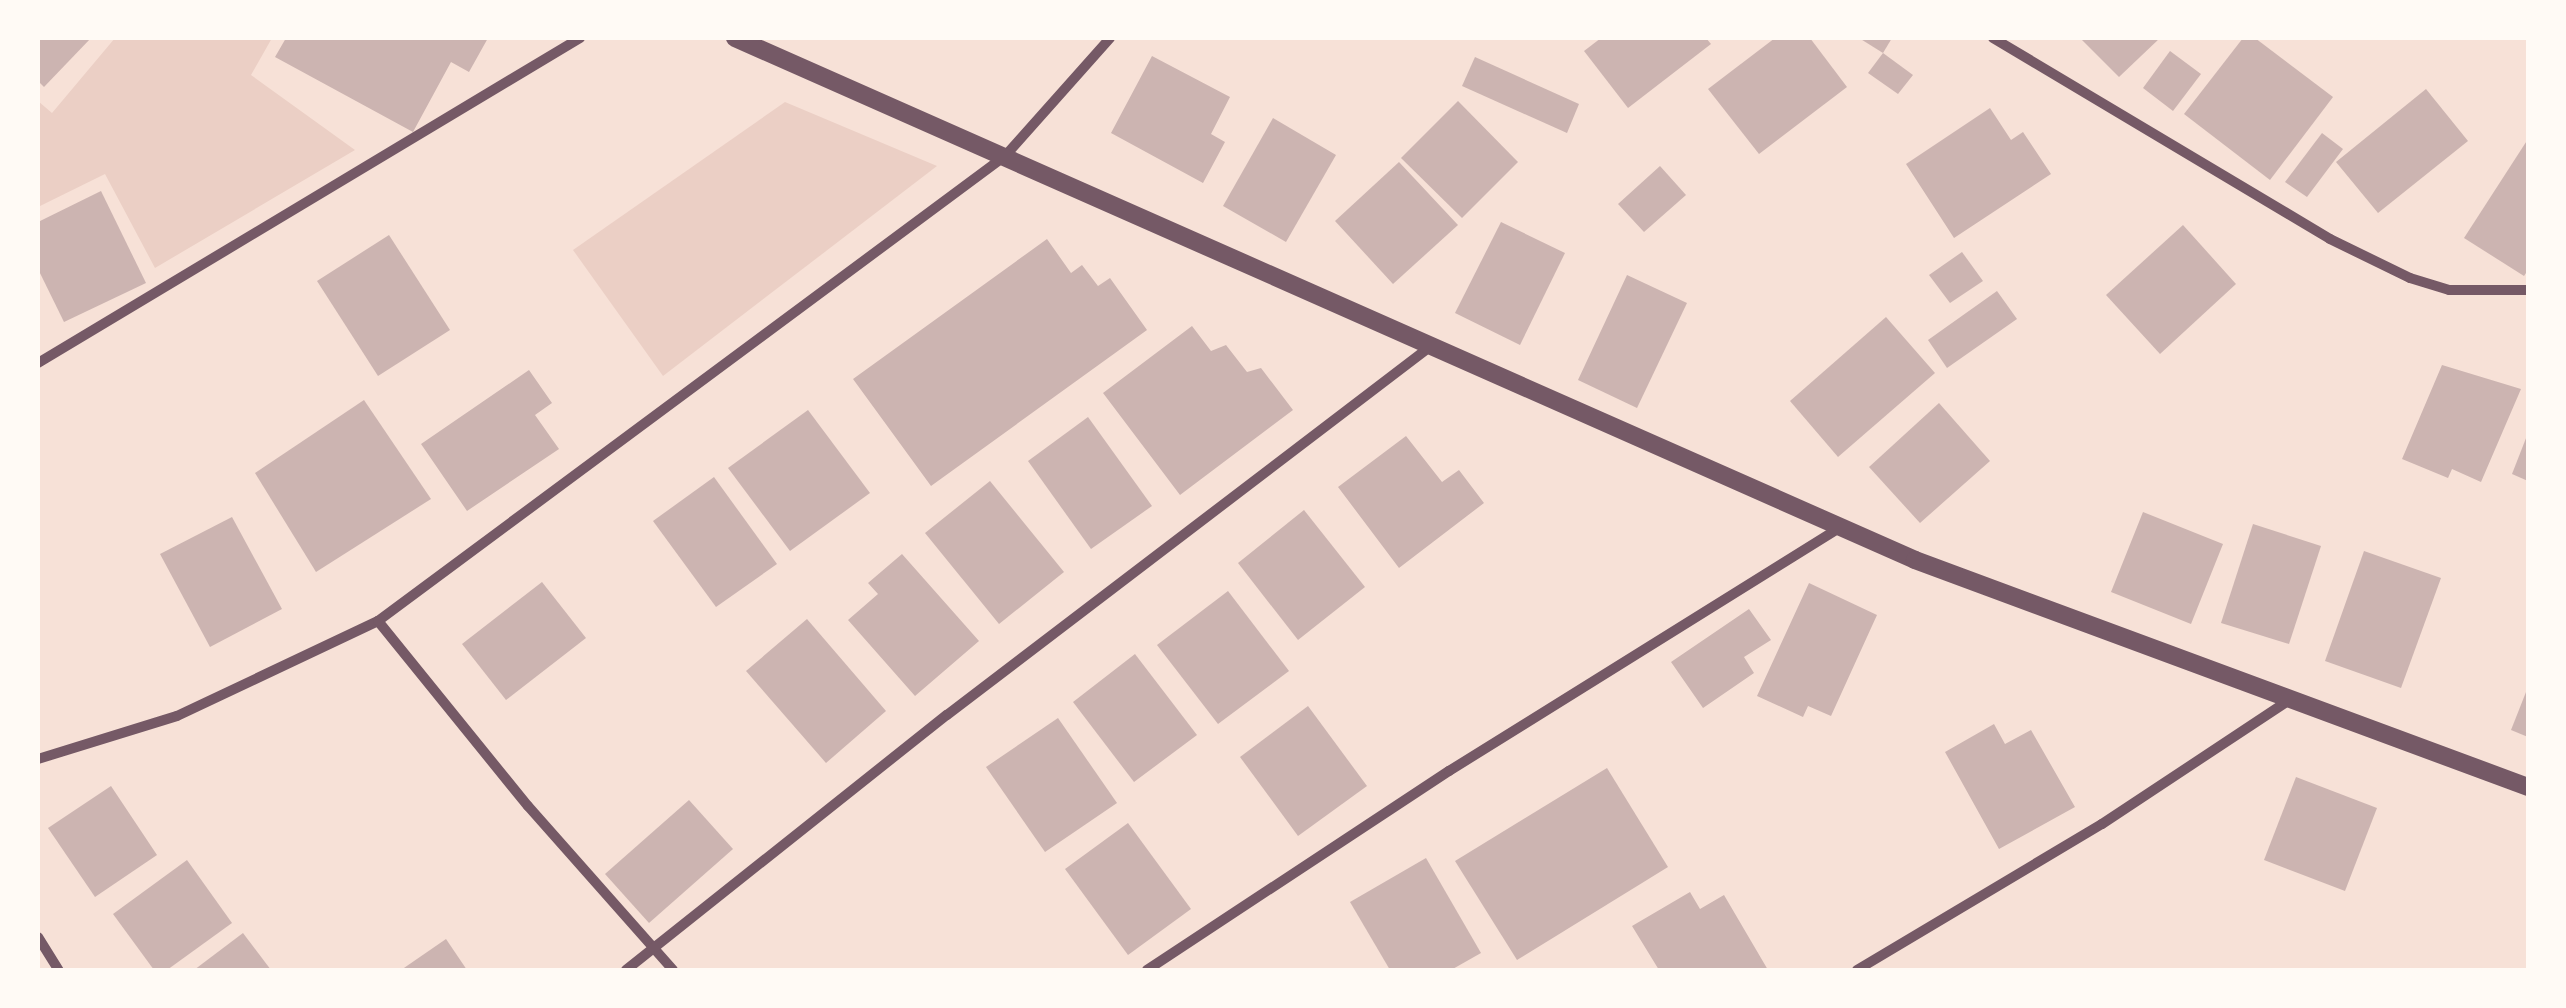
<!DOCTYPE html>
<style>
body{margin:0}
#map{position:relative;width:2566px;height:1008px;overflow:hidden;background:#f7e1d7;font-family:Inter,sans-serif}
div>[style]{position:absolute}
.green>*{inset:0;background:#ebcfc5}
.building>*{inset:0;background:#ccb4b1}
.minor>*{height:10px;margin:-5px;padding:0 5px;transform-origin:5px;border-radius:5px;background:#755966}
.tertiary>*{height:18px;margin:-9px;padding:0 9px;transform-origin:9px;border-radius:9px;background:#755966}
span{translate:-50% -50%;white-space:nowrap;text-align:center;line-height:1.15;-webkit-text-stroke:8px #fffaf5;paint-order:stroke}
.frame{position:absolute;inset:0;border:40px solid #fffaf5;pointer-events:none}
</style>
<div id="map">
<div class="green">
<i style="clip-path:polygon(115px 38px,272px 38px,251px 75px,355px 150px,155px 268px,105px 174px,38px 207px,38px 101px,52px 113px)"></i>
<i style="clip-path:polygon(785px 102px,937px 166px,663px 376px,573px 250px)"></i>
</div>
<div class="building">
<i style="clip-path:polygon(38px 38px,91px 38px,44px 87px,38px 81px)"></i>
<i style="clip-path:polygon(286px 38px,488px 38px,469px 72px,451px 62px,413px 132px,275px 57px)"></i>
<i style="clip-path:polygon(1601px 38px,1706px 38px,1711px 44px,1628px 108px,1584px 51px)"></i>
<i style="clip-path:polygon(1775px 38px,1810px 38px,1847px 87px,1759px 154px,1708px 89px)"></i>
<i style="clip-path:polygon(1859px 38px,1892px 38px,1883px 53px)"></i>
<i style="clip-path:polygon(2080px 38px,2160px 38px,2119px 77px)"></i>
<i style="clip-path:polygon(2243px 38px,2255px 38px,2333px 97px,2270px 180px,2184px 114px)"></i>
<i style="clip-path:polygon(2170px 51px,2201px 74px,2173px 111px,2143px 88px)"></i>
<i style="clip-path:polygon(1883px 53px,1913px 75px,1898px 94px,1868px 73px)"></i>
<i style="clip-path:polygon(1152px 56px,1230px 97px,1211px 134px,1225px 142px,1203px 183px,1111px 133px)"></i>
<i style="clip-path:polygon(1475px 57px,1579px 104px,1567px 133px,1462px 86px)"></i>
<i style="clip-path:polygon(2426px 89px,2468px 141px,2378px 213px,2336px 162px)"></i>
<i style="clip-path:polygon(1458px 101px,1518px 162px,1462px 218px,1401px 158px)"></i>
<i style="clip-path:polygon(1990px 108px,2011px 140px,2023px 132px,2051px 174px,1954px 238px,1906px 164px)"></i>
<i style="clip-path:polygon(1273px 118px,1336px 155px,1286px 242px,1223px 206px)"></i>
<i style="clip-path:polygon(2322px 133px,2343px 149px,2307px 197px,2285px 182px)"></i>
<i style="clip-path:polygon(2528px 139px,2528px 270px,2524px 276px,2464px 238px)"></i>
<i style="clip-path:polygon(1399px 162px,1458px 225px,1393px 284px,1335px 221px)"></i>
<i style="clip-path:polygon(1660px 166px,1686px 195px,1644px 232px,1618px 204px)"></i>
<i style="clip-path:polygon(101px 191px,146px 283px,64px 322px,38px 269px,38px 222px)"></i>
<i style="clip-path:polygon(1501px 222px,1565px 253px,1520px 345px,1455px 313px)"></i>
<i style="clip-path:polygon(2183px 225px,2236px 284px,2160px 354px,2106px 295px)"></i>
<i style="clip-path:polygon(389px 235px,450px 330px,378px 376px,317px 281px)"></i>
<i style="clip-path:polygon(1047px 239px,1071px 273px,1082px 265px,1098px 286px,1110px 278px,1147px 330px,931px 486px,853px 379px)"></i>
<i style="clip-path:polygon(1962px 252px,1983px 281px,1950px 303px,1929px 275px)"></i>
<i style="clip-path:polygon(1627px 275px,1687px 303px,1637px 408px,1578px 380px)"></i>
<i style="clip-path:polygon(1997px 291px,2017px 319px,1947px 368px,1928px 340px)"></i>
<i style="clip-path:polygon(1886px 317px,1935px 373px,1838px 457px,1790px 401px)"></i>
<i style="clip-path:polygon(1192px 326px,1211px 351px,1226px 345px,1247px 372px,1261px 368px,1293px 410px,1180px 495px,1103px 393px)"></i>
<i style="clip-path:polygon(2442px 365px,2521px 389px,2481px 482px,2452px 469px,2448px 478px,2402px 459px)"></i>
<i style="clip-path:polygon(529px 370px,552px 403px,535px 415px,559px 449px,467px 511px,421px 444px)"></i>
<i style="clip-path:polygon(364px 400px,431px 499px,316px 572px,255px 473px)"></i>
<i style="clip-path:polygon(1939px 403px,1990px 461px,1920px 523px,1869px 467px)"></i>
<i style="clip-path:polygon(808px 410px,870px 493px,790px 551px,728px 468px)"></i>
<i style="clip-path:polygon(1088px 417px,1152px 506px,1091px 549px,1028px 461px)"></i>
<i style="clip-path:polygon(2528px 433px,2528px 481px,2512px 474px)"></i>
<i style="clip-path:polygon(1406px 436px,1442px 482px,1459px 470px,1484px 503px,1399px 568px,1338px 487px)"></i>
<i style="clip-path:polygon(714px 477px,777px 564px,716px 607px,653px 521px)"></i>
<i style="clip-path:polygon(990px 481px,1064px 572px,999px 624px,925px 533px)"></i>
<i style="clip-path:polygon(1304px 510px,1365px 587px,1298px 640px,1238px 563px)"></i>
<i style="clip-path:polygon(2143px 512px,2223px 544px,2191px 624px,2111px 592px)"></i>
<i style="clip-path:polygon(232px 517px,282px 609px,210px 647px,160px 554px)"></i>
<i style="clip-path:polygon(2253px 524px,2321px 546px,2289px 644px,2221px 623px)"></i>
<i style="clip-path:polygon(2364px 551px,2441px 578px,2401px 688px,2325px 661px)"></i>
<i style="clip-path:polygon(902px 554px,979px 641px,915px 696px,848px 620px,878px 594px,868px 583px)"></i>
<i style="clip-path:polygon(542px 582px,586px 638px,506px 700px,462px 644px)"></i>
<i style="clip-path:polygon(1809px 583px,1877px 615px,1831px 716px,1808px 706px,1803px 717px,1757px 696px)"></i>
<i style="clip-path:polygon(1228px 591px,1289px 671px,1218px 724px,1157px 645px)"></i>
<i style="clip-path:polygon(1749px 609px,1771px 640px,1744px 657px,1754px 673px,1703px 708px,1671px 662px)"></i>
<i style="clip-path:polygon(807px 619px,886px 711px,826px 763px,746px 671px)"></i>
<i style="clip-path:polygon(1135px 654px,1197px 735px,1134px 782px,1073px 702px)"></i>
<i style="clip-path:polygon(2528px 687px,2528px 737px,2511px 730px)"></i>
<i style="clip-path:polygon(1308px 706px,1367px 786px,1298px 836px,1240px 757px)"></i>
<i style="clip-path:polygon(1058px 718px,1117px 803px,1045px 852px,986px 767px)"></i>
<i style="clip-path:polygon(1994px 724px,2005px 744px,2031px 730px,2075px 807px,1999px 849px,1945px 752px)"></i>
<i style="clip-path:polygon(1607px 768px,1668px 867px,1517px 960px,1455px 861px)"></i>
<i style="clip-path:polygon(2296px 777px,2377px 808px,2345px 891px,2264px 860px)"></i>
<i style="clip-path:polygon(111px 786px,157px 855px,95px 897px,48px 828px)"></i>
<i style="clip-path:polygon(689px 800px,733px 849px,649px 923px,605px 874px)"></i>
<i style="clip-path:polygon(1128px 823px,1191px 909px,1128px 955px,1065px 869px)"></i>
<i style="clip-path:polygon(1426px 858px,1481px 953px,1451px 970px,1390px 970px,1350px 902px)"></i>
<i style="clip-path:polygon(187px 860px,232px 923px,167px 970px,154px 970px,113px 914px)"></i>
<i style="clip-path:polygon(1690px 892px,1700px 909px,1724px 895px,1768px 970px,1659px 970px,1632px 926px)"></i>
<i style="clip-path:polygon(243px 933px,271px 970px,194px 970px)"></i>
<i style="clip-path:polygon(446px 939px,467px 970px,401px 970px)"></i>
</div>
<div class="minor">
<i style="left:1993px;top:38px;width:392px;rotate:30.8deg"></i>
<i style="left:2330px;top:239px;width:89px;rotate:26deg"></i>
<i style="left:2410px;top:278px;width:41px;rotate:17.1deg"></i>
<i style="left:2449px;top:290px;width:79px"></i>
<i style="left:38px;top:363px;width:632px;rotate:-30.95deg"></i>
<i style="left:378px;top:621px;width:238px;rotate:51deg"></i>
<i style="left:528px;top:806px;width:219px;rotate:48.5deg"></i>
<i style="left:38px;top:759px;width:145px;rotate:-17.2deg"></i>
<i style="left:177px;top:716px;width:222px;rotate:-25.3deg"></i>
<i style="left:378px;top:621px;width:781px;rotate:-36.56deg"></i>
<i style="left:1005px;top:156px;width:158px;rotate:-48.3deg"></i>
<i style="left:38px;top:937px;width:39px;rotate:58deg"></i>
<i style="left:626px;top:970px;width:410px;rotate:-38.5deg"></i>
<i style="left:947px;top:715px;width:609px;rotate:-37.32deg"></i>
<i style="left:1147px;top:970px;width:362px;rotate:-33.4deg"></i>
<i style="left:1449px;top:771px;width:462px;rotate:-31.9deg"></i>
<i style="left:1857px;top:970px;width:285px;rotate:-30.8deg"></i>
<i style="left:2102px;top:824px;width:221px;rotate:-33.5deg"></i>
</div>
<div class="tertiary">
<i style="left:735px;top:38px;width:1290px;rotate:23.86deg"></i>
<i style="left:1915px;top:560px;width:654px;rotate:20.32deg"></i>
</div>
<div class="frame"></div>
</div>
